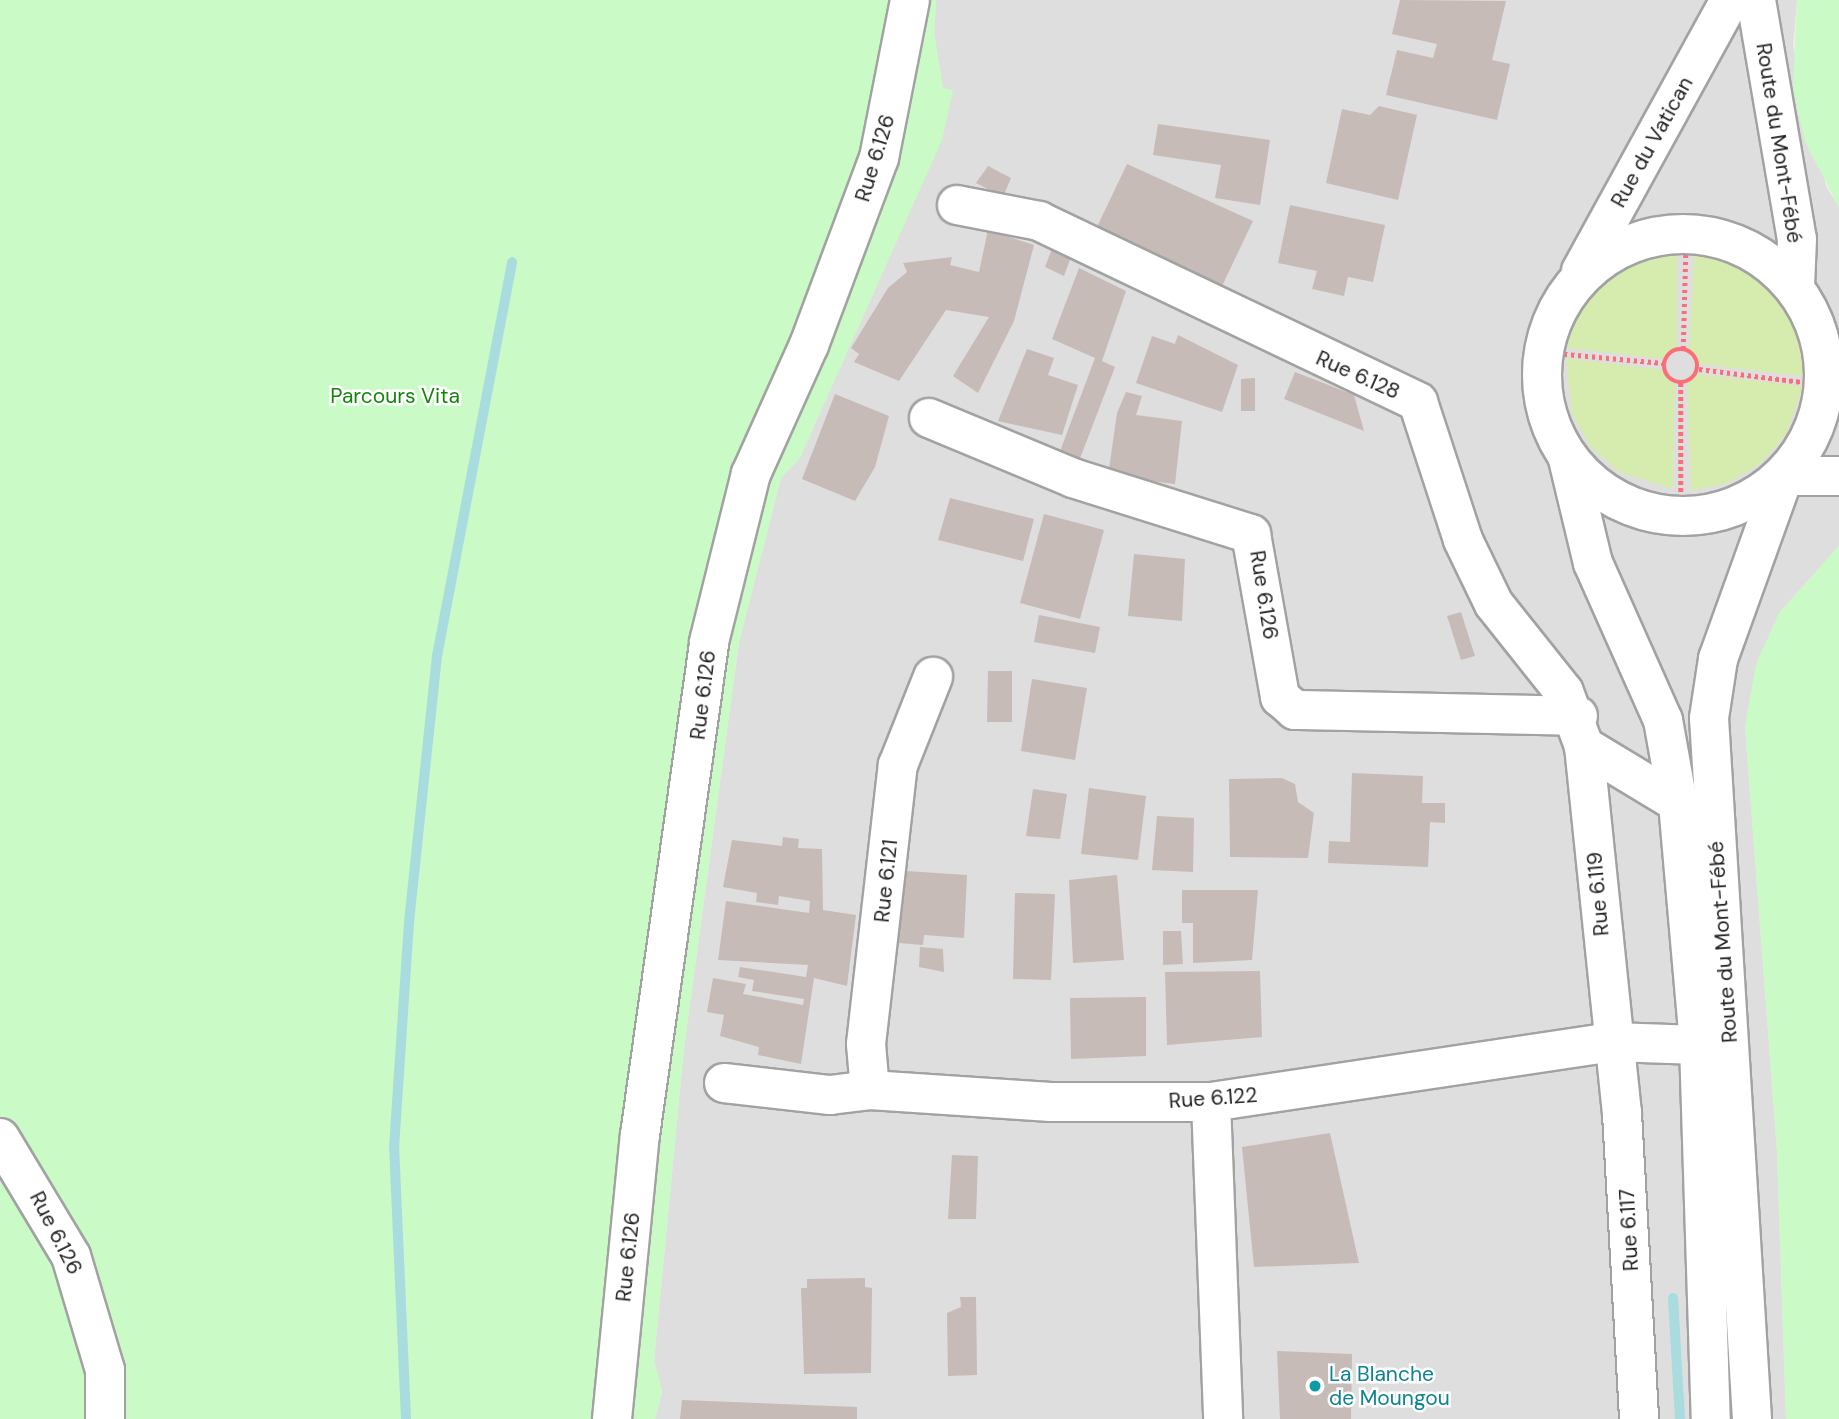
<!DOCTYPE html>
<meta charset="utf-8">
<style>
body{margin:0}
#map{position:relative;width:1839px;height:1419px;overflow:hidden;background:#f1ede8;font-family:"DM Sans",sans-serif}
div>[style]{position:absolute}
.residential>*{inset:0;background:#dfdede}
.grass>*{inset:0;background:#d6ebae}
.park>*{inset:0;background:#cafac6}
.stream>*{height:10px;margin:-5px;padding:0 5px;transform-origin:5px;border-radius:5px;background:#a8dcdf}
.building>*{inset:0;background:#c6bbb7}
.path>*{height:4.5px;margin-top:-2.25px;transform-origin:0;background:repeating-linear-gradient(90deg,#fc6e77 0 3.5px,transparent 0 7px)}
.path>.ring{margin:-2.25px;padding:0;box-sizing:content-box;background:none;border:4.5px solid #fc6e77;border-radius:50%}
.roads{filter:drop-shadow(2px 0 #a2a2a2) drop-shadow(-2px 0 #a2a2a2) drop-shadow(0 2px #a2a2a2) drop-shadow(0 -2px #a2a2a2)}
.minor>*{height:38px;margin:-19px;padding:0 19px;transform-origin:19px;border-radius:19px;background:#fff}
.minor>.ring{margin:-19px;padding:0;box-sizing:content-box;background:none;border:38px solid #fff;border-radius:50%}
.dots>*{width:19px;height:19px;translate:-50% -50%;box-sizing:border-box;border:4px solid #fff;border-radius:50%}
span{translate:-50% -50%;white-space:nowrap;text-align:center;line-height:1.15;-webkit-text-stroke:5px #fff;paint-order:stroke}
.street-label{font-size:21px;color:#212121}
.park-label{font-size:21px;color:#14840a}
.culture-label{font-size:21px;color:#0d838f}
.left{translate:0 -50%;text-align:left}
</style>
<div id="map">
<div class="residential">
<i style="clip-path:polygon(936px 0,1797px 0,1793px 46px,1826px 186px,1839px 207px,1839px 546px,1779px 613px,1745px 726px,1777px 1151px,1786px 1419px,655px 1419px,662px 1392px,654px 1361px,684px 1048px,739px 642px,781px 478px,800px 458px,952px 91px,943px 89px,934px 34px)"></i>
</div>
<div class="grass">
<i style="clip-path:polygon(1677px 251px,1677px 349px,1665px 359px,1566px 348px,1582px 306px,1607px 278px,1640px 259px)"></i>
<i style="clip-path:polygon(1694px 252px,1749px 269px,1778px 294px,1796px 327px,1804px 376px,1699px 364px,1689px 350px)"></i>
<i style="clip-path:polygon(1566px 358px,1664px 370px,1675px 382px,1673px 489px,1619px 472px,1591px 447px,1572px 414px)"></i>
<i style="clip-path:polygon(1697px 374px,1803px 386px,1786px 435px,1761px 463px,1728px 483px,1691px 491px,1687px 382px)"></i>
</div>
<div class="park">
<i style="clip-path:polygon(0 0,936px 0,934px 35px,943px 88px,953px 90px,942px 140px,800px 458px,781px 478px,739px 642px,684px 1048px,654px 1360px,662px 1392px,655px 1419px,0 1419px)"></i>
<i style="clip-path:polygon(1797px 0,1839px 0,1839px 207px,1805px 142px,1793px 90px)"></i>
<i style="clip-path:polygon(1839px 546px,1839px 1419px,1786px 1419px,1777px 1151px,1745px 726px,1756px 664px,1779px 613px)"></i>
</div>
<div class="stream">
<i style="left:1673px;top:1298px;width:121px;rotate:86.7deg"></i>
<i style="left:406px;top:1419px;width:271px;rotate:-92.5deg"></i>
<i style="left:394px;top:1148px;width:226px;rotate:-86.2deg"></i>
<i style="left:409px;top:922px;width:267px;rotate:-84deg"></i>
<i style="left:437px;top:656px;width:401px;rotate:-79.2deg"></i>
</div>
<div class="building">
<i style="clip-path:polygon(1400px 0,1506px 1px,1492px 60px,1510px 64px,1497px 120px,1386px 95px,1397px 50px,1433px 58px,1437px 44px,1392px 34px)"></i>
<i style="clip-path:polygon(1379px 106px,1417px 115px,1398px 200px,1326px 183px,1342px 109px,1370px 115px)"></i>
<i style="clip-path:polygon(1158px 124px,1270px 140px,1260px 205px,1215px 198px,1221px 165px,1153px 155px)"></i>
<i style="clip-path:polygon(1127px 164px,1253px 221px,1222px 286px,1096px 229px)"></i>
<i style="clip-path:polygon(988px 166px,1011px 178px,1003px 197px,976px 183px)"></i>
<i style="clip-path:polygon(1290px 205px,1385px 225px,1373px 282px,1348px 277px,1344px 296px,1312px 289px,1317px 271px,1278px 263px)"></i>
<i style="clip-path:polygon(988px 230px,1034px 245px,1014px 321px,978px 393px,953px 376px,989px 317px,946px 310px,899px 381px,854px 362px,859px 354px,851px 348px,888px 288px,907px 272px,903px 263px,952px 257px,950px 265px,979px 272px)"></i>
<i style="clip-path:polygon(1052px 249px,1071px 257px,1064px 276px,1045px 267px)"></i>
<i style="clip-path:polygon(1079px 268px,1126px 291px,1102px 361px,1115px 367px,1079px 461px,1059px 454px,1095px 358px,1052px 339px)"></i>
<i style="clip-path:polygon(1178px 335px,1238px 365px,1222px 412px,1136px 383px,1152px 336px,1175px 344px)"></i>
<i style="clip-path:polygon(1027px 349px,1054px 358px,1048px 375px,1078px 385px,1062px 435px,998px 421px)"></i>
<i style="clip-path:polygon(1295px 372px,1354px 395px,1364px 431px,1284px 399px)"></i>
<i style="clip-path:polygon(1255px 378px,1255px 411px,1241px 411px,1241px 379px)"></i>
<i style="clip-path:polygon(1126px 392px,1142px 396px,1136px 415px,1182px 421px,1175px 484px,1108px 476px,1117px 413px)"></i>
<i style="clip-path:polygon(835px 394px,889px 416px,875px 467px,855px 501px,802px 479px)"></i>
<i style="clip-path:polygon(950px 498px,1034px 519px,1023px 561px,938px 540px)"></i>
<i style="clip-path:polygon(1044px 514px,1104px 530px,1080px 619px,1020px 603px)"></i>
<i style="clip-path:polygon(1134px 554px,1185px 559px,1182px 621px,1128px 616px)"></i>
<i style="clip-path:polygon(1461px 612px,1475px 656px,1461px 660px,1447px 616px)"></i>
<i style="clip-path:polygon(1039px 615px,1100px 627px,1095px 653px,1034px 642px)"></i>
<i style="clip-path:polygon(988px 671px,1012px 671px,1012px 722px,987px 722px)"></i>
<i style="clip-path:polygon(1032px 679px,1087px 688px,1075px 760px,1021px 751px)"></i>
<i style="clip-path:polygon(1352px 773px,1423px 776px,1422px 803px,1445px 803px,1445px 823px,1430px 822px,1428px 867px,1328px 863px,1329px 841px,1350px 842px)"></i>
<i style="clip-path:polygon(1282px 778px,1295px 784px,1298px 802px,1314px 813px,1308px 858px,1230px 857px,1229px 779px)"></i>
<i style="clip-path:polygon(1089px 788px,1146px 796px,1138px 860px,1081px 854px)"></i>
<i style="clip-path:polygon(1033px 789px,1067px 794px,1060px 839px,1026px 836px)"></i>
<i style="clip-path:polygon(1157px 816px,1194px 818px,1193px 872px,1152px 870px)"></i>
<i style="clip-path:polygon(783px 837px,799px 839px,798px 848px,822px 849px,823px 910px,856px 915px,847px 986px,814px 978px,801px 1064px,758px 1055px,759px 1047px,720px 1036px,724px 1015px,707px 1012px,713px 978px,746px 984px,743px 994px,803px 1005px,804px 999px,752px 991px,754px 980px,738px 977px,740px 967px,806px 977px,808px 965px,718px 960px,726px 901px,809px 913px,810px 901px,779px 896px,778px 905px,756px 902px,757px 893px,723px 887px,732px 840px,782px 846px)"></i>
<i style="clip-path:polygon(891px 870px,967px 875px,964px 938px,924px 935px,923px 945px,887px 942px)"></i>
<i style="clip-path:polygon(1117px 875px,1124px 960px,1073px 963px,1069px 880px)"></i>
<i style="clip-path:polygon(1182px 890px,1258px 890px,1252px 960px,1193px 963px,1193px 923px,1182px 923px)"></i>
<i style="clip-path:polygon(1015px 893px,1055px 894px,1051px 980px,1013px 979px)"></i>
<i style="clip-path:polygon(1163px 931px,1181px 931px,1183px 964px,1163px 965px)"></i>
<i style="clip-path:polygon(920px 947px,943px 949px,944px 972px,919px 967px)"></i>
<i style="clip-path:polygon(1260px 971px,1262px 1037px,1167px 1045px,1165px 972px)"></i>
<i style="clip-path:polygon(1146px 997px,1146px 1056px,1071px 1059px,1070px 998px)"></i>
<i style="clip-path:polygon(1330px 1133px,1359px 1263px,1254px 1267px,1242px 1147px)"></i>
<i style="clip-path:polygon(952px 1155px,978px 1156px,976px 1219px,948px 1219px)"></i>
<i style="clip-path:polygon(865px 1278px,865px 1287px,872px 1288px,871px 1373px,804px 1374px,801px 1288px,807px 1288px,807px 1279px)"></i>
<i style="clip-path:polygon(960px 1297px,976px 1297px,977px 1375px,948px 1376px,947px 1313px,961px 1307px)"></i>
<i style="clip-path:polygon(1277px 1351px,1352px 1354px,1351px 1419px,1280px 1419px)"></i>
<i style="clip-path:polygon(682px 1400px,857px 1407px,857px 1419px,680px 1419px)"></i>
</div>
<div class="path">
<i class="ring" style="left:1664px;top:349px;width:29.5px;height:29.5px"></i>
<i style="left:1683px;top:349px;width:116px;rotate:-88.5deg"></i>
<i style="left:1543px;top:352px;width:121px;rotate:5.2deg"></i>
<i style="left:1699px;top:369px;width:128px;rotate:7.2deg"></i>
<i style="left:1681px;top:383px;width:134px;rotate:90deg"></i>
</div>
<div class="roads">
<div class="minor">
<i style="left:1756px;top:0;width:242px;rotate:80.3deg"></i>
<i style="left:1797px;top:239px;width:47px;rotate:92.4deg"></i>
<i style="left:957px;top:205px;width:84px;rotate:11deg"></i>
<i style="left:1039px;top:221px;width:420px;rotate:25.5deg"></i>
<i style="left:1418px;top:402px;width:145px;rotate:71.9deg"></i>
<i style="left:1463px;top:540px;width:71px;rotate:64.2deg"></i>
<i style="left:1494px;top:604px;width:112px;rotate:51.5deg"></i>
<i style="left:1564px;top:692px;width:58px;rotate:69.7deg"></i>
<i style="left:1584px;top:746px;width:110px;rotate:31.2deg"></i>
<i class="ring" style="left:1542px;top:234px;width:244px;height:244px"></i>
<i style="left:1581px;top:271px;width:309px;rotate:-61.2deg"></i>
<i style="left:929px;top:418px;width:156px;rotate:22.6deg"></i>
<i style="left:1073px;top:478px;width:187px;rotate:17.5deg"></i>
<i style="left:1251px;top:534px;width:166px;rotate:79.9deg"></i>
<i style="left:1280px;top:697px;width:20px;rotate:41deg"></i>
<i style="left:1295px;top:710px;width:283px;rotate:1.2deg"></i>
<i style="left:1568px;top:459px;width:107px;rotate:76.5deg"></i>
<i style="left:1593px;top:563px;width:172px;rotate:66deg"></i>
<i style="left:1663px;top:720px;width:84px;rotate:79.8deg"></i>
<i style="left:1678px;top:803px;width:243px;rotate:85deg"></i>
<i style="left:1699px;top:1045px;width:374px;rotate:88.2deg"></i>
<i style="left:1584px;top:746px;width:369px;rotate:84.1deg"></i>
<i style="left:1622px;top:1113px;width:306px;rotate:86.8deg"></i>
<i style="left:724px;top:1083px;width:107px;rotate:6.5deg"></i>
<i style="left:830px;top:1095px;width:40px;rotate:-7.1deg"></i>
<i style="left:870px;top:1090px;width:181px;rotate:3.8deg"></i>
<i style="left:1051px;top:1102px;width:160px"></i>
<i style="left:1211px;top:1102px;width:405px;rotate:-8.5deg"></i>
<i style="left:1612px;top:1042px;width:87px;rotate:2deg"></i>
<i style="left:870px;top:1090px;width:46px;rotate:-95deg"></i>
<i style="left:866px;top:1044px;width:281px;rotate:-83.5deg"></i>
<i style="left:898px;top:765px;width:95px;rotate:-68.3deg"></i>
<i style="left:1211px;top:1102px;width:317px;rotate:87.8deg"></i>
<i style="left:0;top:1138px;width:138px;rotate:59deg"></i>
<i style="left:71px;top:1256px;width:119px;rotate:73.4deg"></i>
<i style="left:105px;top:1370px;width:49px;rotate:90deg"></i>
<i style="left:612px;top:1419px;width:285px;rotate:-84.4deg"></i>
<i style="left:640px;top:1135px;width:498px;rotate:-82deg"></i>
<i style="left:709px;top:642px;width:173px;rotate:-76deg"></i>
<i style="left:751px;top:474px;width:141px;rotate:-65.8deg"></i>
<i style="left:809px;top:345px;width:200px;rotate:-69.5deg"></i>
<i style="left:879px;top:158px;width:161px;rotate:-78.9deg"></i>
<i style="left:1752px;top:1419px;width:702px;rotate:-93.51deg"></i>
<i style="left:1709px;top:718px;width:60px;rotate:-81.3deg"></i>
<i style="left:1718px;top:659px;width:195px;rotate:-70.2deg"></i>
<i style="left:1784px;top:476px;width:55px"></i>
</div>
</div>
<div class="dots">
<i style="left:1315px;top:1386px;background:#0f9aa8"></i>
</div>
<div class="street-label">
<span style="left:1652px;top:142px;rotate:-61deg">Rue du Vatican</span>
<span style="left:1779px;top:143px;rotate:81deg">Route du Mont-Fébé</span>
<span style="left:875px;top:158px;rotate:-73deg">Rue 6.126</span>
<span style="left:1358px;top:375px;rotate:24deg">Rue 6.128</span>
<span style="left:1264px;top:595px;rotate:81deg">Rue 6.126</span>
<span style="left:703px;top:695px;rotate:-83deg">Rue 6.126</span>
<span style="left:886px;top:881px;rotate:-84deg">Rue 6.121</span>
<span style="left:1598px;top:894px;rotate:-95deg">Rue 6.119</span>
<span style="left:1723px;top:942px;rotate:-94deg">Route du Mont-Fébé</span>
<span style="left:1213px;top:1098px;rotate:-4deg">Rue 6.122</span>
<span style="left:1629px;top:1230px;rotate:-93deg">Rue 6.117</span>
<span style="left:56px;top:1233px;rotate:63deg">Rue 6.126</span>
<span style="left:628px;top:1257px;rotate:-84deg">Rue 6.126</span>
</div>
<div class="park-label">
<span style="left:395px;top:396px">Parcours Vita</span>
</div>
<div class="culture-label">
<span class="left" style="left:1329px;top:1386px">La Blanche<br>de Moungou</span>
</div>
</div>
